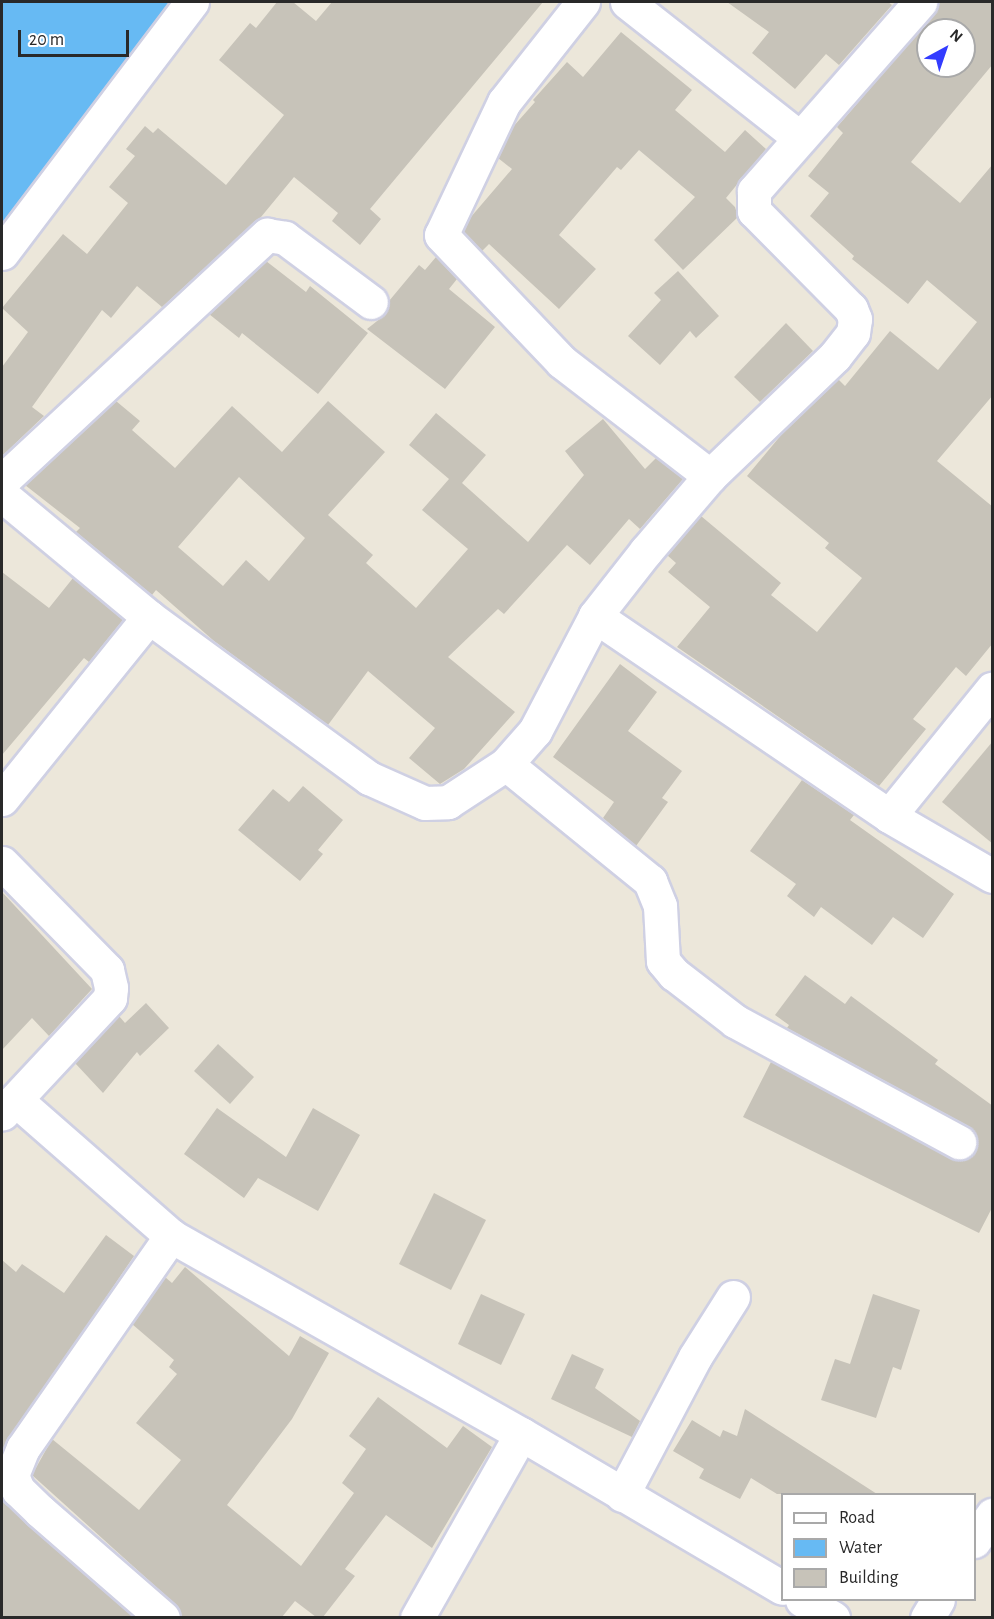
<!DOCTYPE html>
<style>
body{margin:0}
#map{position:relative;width:994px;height:1619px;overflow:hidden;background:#ece7da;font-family:"Alegreya Sans",sans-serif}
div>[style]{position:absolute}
.water>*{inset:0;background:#67baf3}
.building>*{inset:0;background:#c7c3b9}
.roads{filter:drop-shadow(2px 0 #cfd0e3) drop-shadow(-2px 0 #cfd0e3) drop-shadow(0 2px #cfd0e3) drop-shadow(0 -2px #cfd0e3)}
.street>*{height:33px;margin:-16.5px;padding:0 16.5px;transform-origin:16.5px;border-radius:16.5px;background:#fff}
span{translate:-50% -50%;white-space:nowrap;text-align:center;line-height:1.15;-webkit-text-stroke:6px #fff;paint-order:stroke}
.frame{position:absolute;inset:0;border:3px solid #292929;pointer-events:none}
.legend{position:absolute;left:781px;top:1493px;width:195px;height:108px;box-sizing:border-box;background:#fff;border:2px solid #a9a9a9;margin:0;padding:8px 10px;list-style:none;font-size:18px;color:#292929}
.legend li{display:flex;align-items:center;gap:12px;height:30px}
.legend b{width:30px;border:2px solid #a9a9a9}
.north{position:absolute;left:916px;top:18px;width:60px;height:60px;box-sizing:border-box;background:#fff;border:2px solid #a9a9a9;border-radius:50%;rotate:40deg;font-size:16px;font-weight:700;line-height:24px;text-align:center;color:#292929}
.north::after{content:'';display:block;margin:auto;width:21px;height:27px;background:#333cff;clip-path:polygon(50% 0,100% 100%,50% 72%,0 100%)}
.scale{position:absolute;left:18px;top:30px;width:111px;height:27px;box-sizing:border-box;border:3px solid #292929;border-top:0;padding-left:8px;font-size:18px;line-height:21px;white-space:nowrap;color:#292929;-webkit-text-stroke:4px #fff;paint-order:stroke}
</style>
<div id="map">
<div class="water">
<i style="clip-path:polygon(2px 2px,186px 2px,2px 227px)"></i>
</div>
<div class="building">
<i style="clip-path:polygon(277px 2px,293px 2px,316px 21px,332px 2px,543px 2px,370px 209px,381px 219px,360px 245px,332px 221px,338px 213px,294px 177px,261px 217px,162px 307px,137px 286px,111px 318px,102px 310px,32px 407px,44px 416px,2px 456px,2px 367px,28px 332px,2px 308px,63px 234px,87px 254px,128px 203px,109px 187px,135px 156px,126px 149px,145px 126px,153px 133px,158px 128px,226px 185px,284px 115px,219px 60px,250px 23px,256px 28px)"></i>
<i style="clip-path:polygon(727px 2px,888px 2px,892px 5px,839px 65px,826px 54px,795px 89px,752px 53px,769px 32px)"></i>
<i style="clip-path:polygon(evenodd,940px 2px,993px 2px,993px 64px,911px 162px,960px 203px,993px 164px,993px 395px,937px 461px,993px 507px,993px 643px,966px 676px,956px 667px,913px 719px,926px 729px,879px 786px,677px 647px,710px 607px,668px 572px,676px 563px,667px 555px,701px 516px,781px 583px,771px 595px,817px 632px,862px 578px,825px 548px,829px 543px,747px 476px,787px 428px,838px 379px,845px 386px,890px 331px,938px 370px,977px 322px,927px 280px,908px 304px,852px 259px,854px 256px,810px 216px,829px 193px,808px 176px,843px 133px,837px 127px,934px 14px,940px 2px,928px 30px,964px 30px,964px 66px,928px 66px,928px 30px)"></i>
<i style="clip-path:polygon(621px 32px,692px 90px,675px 110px,725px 152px,745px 130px,766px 149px,726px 198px,735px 207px,738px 217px,683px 270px,654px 240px,695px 197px,639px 150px,621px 170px,617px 167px,559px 235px,596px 269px,559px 309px,489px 244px,482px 251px,463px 231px,470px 218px,512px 169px,498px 158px,512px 128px,535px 102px,533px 100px,567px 62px,583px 77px)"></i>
<i style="clip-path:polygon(436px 257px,457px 279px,449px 289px,495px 327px,445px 389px,367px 329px,386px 314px,389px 301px,419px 265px,425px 270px)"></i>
<i style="clip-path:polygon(266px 261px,306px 292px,310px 286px,368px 333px,318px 394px,242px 333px,239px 338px,209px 314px)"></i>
<i style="clip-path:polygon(678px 271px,719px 316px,696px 338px,690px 331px,660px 365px,628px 336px,661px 300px,654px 293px)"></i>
<i style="clip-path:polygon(786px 323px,813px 351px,760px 402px,734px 377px)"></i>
<i style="clip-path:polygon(evenodd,116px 401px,140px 421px,132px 430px,175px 468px,232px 406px,282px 452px,328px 401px,385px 452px,328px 515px,373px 555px,366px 563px,416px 608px,468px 549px,422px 510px,449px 479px,409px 445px,436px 413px,486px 455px,462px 483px,528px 542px,584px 475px,565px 451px,603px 419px,645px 469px,656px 458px,683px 479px,640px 529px,629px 519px,590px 565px,567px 545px,504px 614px,498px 609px,448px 657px,515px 712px,464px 769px,440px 784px,409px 758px,435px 728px,368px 671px,328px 725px,214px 641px,156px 590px,152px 595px,76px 532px,80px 528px,25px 485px,116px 401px,239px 477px,305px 538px,269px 581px,246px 560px,223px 586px,178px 547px,239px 477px)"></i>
<i style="clip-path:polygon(2px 572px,49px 608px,73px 578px,123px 620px,89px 662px,84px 658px,2px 755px)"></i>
<i style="clip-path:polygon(620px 664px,657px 692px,628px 731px,682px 771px,662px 798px,668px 802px,636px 846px,603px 818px,614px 802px,553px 757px)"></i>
<i style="clip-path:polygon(993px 741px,993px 844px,942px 802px)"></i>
<i style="clip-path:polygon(802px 780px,854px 815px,850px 820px,954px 894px,923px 938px,893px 917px,872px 945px,821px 907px,814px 917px,787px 896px,796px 884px,750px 851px)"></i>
<i style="clip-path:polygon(303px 786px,343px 820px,318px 850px,323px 854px,300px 881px,238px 830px,273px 789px,289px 802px)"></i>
<i style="clip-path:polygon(2px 892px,92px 989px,49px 1036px,32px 1018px,2px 1050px)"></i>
<i style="clip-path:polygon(805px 975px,845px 1004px,851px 996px,938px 1060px,935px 1064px,993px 1106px,993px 1206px,979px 1233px,743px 1117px,771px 1062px,950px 1158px,968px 1158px,976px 1150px,975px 1133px,968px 1126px,787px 1028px,789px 1025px,775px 1015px)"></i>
<i style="clip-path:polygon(146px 1003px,169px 1028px,140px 1056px,137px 1052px,103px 1093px,75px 1063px,119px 1016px,125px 1023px)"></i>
<i style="clip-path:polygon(218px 1044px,254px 1077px,230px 1104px,194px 1071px)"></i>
<i style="clip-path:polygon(217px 1108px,286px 1157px,313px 1108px,360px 1135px,318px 1211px,258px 1178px,244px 1198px,184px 1154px)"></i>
<i style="clip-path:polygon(434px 1193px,486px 1220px,451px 1290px,399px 1264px)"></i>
<i style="clip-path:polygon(106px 1235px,134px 1256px,2px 1451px,2px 1260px,16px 1272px,22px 1264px,64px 1293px)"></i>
<i style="clip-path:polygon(185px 1267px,289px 1356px,300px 1336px,329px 1353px,292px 1419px,227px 1505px,301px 1566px,354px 1493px,342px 1483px,366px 1449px,349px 1436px,378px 1397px,447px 1448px,463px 1426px,492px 1447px,432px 1548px,386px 1515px,345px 1569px,355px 1576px,323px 1617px,316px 1617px,295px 1601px,282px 1617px,181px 1617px,175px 1604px,32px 1475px,52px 1439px,139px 1510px,181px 1460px,136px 1423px,177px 1374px,169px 1367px,174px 1360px,132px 1324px,165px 1277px,172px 1283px)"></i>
<i style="clip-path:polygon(481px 1294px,525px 1314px,501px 1365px,458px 1344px)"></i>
<i style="clip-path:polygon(873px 1294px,920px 1310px,901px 1370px,893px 1367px,876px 1418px,821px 1400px,835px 1359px,850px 1364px)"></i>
<i style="clip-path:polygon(572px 1354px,604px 1369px,595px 1388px,640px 1421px,632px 1437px,551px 1399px)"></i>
<i style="clip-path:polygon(745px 1409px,877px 1494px,777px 1494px,751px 1478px,740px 1499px,699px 1478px,704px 1469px,673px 1451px,692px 1420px,720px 1437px,723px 1430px,737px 1436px)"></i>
<i style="clip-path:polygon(2px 1498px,28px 1525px,134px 1617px,2px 1617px)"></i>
</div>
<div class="roads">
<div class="street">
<i style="left:583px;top:2px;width:127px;rotate:128.3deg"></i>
<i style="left:504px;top:102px;width:147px;rotate:115.3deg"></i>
<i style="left:441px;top:235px;width:175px;rotate:46.4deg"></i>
<i style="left:562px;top:362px;width:187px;rotate:37.6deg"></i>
<i style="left:627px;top:2px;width:220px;rotate:38.2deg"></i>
<i style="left:2px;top:253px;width:315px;rotate:-52.9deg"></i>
<i style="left:2px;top:481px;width:362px;rotate:-42.9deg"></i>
<i style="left:267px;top:235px;width:18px;rotate:9deg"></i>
<i style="left:285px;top:238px;width:107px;rotate:36.7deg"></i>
<i style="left:2px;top:495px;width:191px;rotate:39.7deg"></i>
<i style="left:149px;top:617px;width:273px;rotate:36.2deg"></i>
<i style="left:369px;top:778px;width:61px;rotate:24.1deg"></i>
<i style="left:425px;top:803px;width:23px;rotate:-2deg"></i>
<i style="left:448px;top:802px;width:69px;rotate:-33.2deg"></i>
<i style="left:506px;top:764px;width:44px;rotate:-48.7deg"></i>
<i style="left:535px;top:731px;width:130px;rotate:-62.4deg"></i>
<i style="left:595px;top:616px;width:83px;rotate:-51.9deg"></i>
<i style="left:646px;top:551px;width:99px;rotate:-49.5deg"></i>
<i style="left:710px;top:476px;width:173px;rotate:-43.8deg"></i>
<i style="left:835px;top:356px;width:29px;rotate:-52deg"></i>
<i style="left:853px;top:333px;width:14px;rotate:-82deg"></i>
<i style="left:855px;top:319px;width:11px;rotate:-112deg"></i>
<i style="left:851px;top:309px;width:138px;rotate:-134.7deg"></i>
<i style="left:754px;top:211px;width:20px;rotate:-90deg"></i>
<i style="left:754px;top:191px;width:252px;rotate:-48.7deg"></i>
<i style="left:595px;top:616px;width:356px;rotate:34.2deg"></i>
<i style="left:889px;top:816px;width:119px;rotate:30.2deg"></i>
<i style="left:506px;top:764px;width:186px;rotate:39.1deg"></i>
<i style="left:650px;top:881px;width:27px;rotate:68deg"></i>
<i style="left:660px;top:906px;width:55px;rotate:86.9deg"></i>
<i style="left:663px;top:961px;width:17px;rotate:50deg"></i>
<i style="left:674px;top:974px;width:77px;rotate:37.6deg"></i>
<i style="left:735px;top:1021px;width:255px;rotate:28.4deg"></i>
<i style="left:2px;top:799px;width:234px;rotate:-51.1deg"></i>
<i style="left:889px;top:816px;width:164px;rotate:-51deg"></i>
<i style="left:2px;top:863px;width:150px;rotate:45.5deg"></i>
<i style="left:107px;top:970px;width:18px;rotate:77deg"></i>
<i style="left:111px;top:988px;width:10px;rotate:96deg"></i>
<i style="left:110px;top:998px;width:158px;rotate:133deg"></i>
<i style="left:17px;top:1101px;width:205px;rotate:41.2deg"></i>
<i style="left:171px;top:1236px;width:402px;rotate:29.5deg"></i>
<i style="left:521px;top:1434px;width:303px;rotate:30.5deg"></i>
<i style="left:622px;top:1495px;width:156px;rotate:-62.1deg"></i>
<i style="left:695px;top:1357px;width:71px;rotate:-57.7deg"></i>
<i style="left:974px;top:1541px;width:32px;rotate:-55deg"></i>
<i style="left:802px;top:1600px;width:36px;rotate:30deg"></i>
<i style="left:163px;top:1618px;width:163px;rotate:-139deg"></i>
<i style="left:40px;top:1511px;width:30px;rotate:-136deg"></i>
<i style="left:18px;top:1490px;width:16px;rotate:-112deg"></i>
<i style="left:12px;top:1475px;width:29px;rotate:-68deg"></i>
<i style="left:23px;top:1448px;width:259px;rotate:-55.1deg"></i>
<i style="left:417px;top:1618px;width:211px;rotate:-60.5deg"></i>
<i style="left:927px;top:1618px;width:21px;rotate:-59deg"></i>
</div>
</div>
<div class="frame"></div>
<ul class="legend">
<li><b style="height:8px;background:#fff"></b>Road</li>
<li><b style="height:16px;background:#67baf3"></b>Water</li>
<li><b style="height:16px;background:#c7c3b9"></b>Building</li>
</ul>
<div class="north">N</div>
<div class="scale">20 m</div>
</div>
